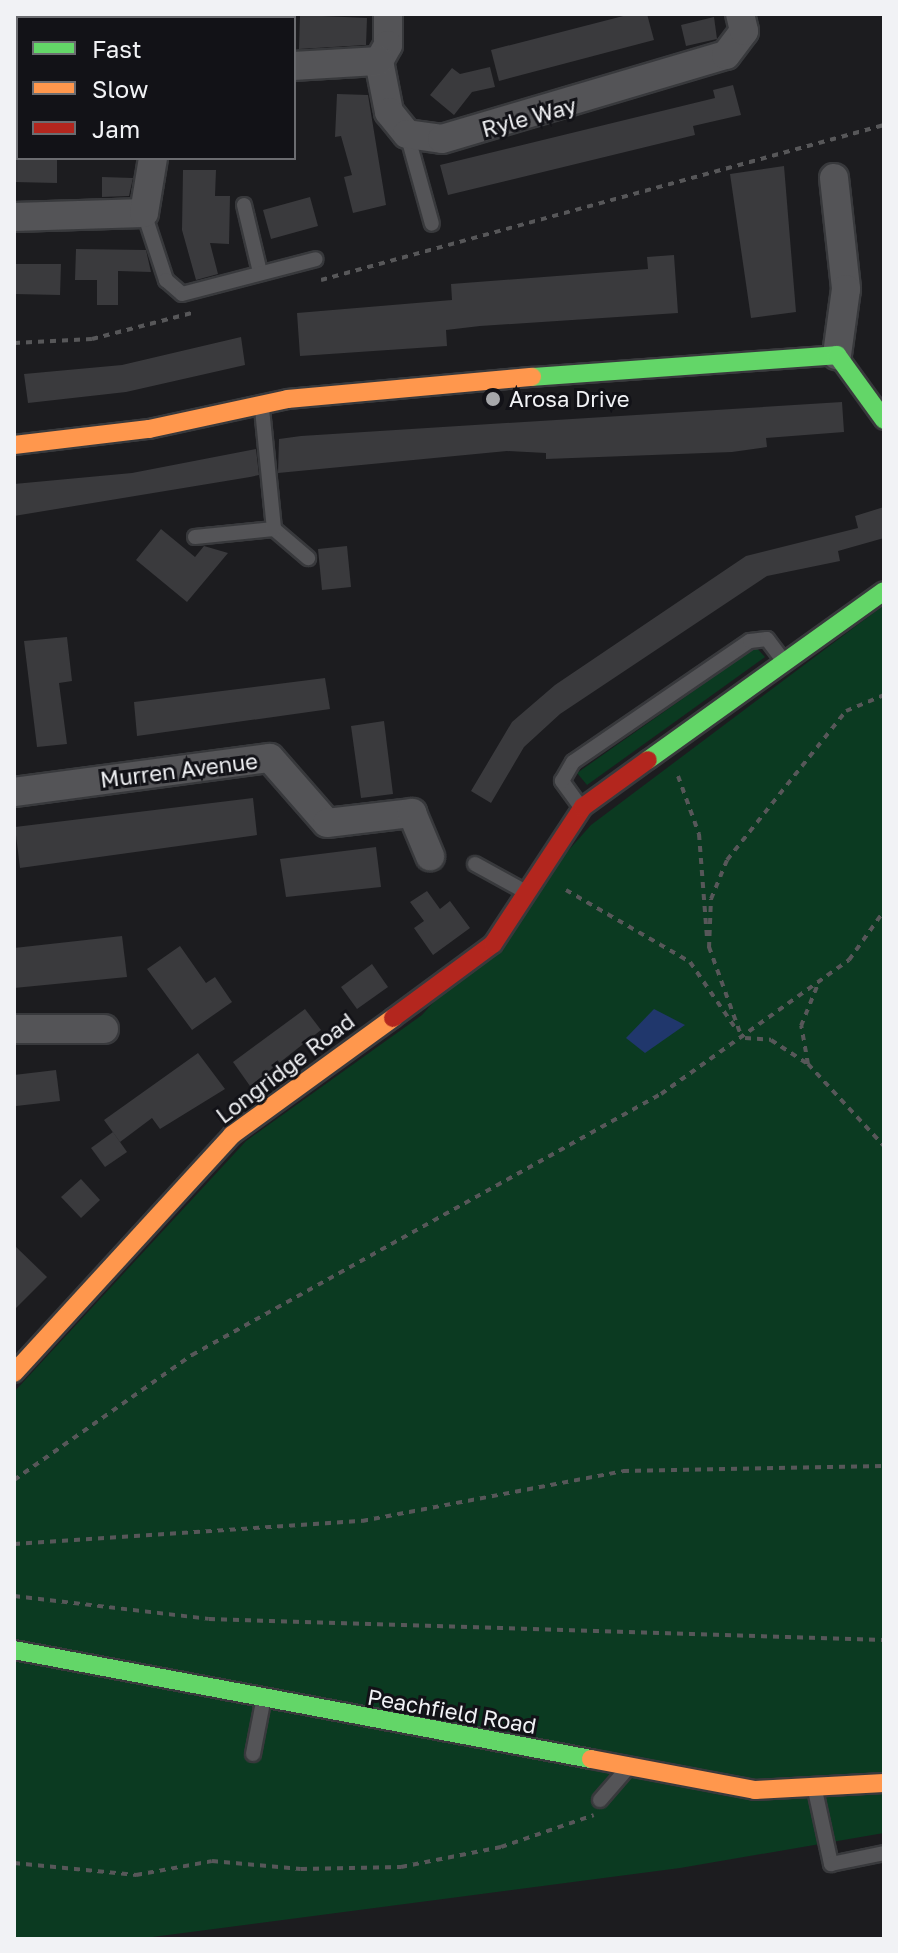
<!DOCTYPE html>
<style>
body{margin:0}
#map{position:relative;width:898px;height:1953px;overflow:hidden;background:#1c1c1f;font-family:"Golos Text",sans-serif}
div>[style]{position:absolute}
.green>*{inset:0;background:#0b3a21}
.water>*{inset:0;background:#20376c}
.building>*{inset:0;background:#3a3a3d}
.path>*{height:4px;margin-top:-2px;transform-origin:0;background:repeating-linear-gradient(90deg,#575759 0 6px,transparent 0 12px)}
.roads{filter:drop-shadow(2px 0 #38393c) drop-shadow(-2px 0 #38393c) drop-shadow(0 2px #38393c) drop-shadow(0 -2px #38393c)}
.lane>*{height:14px;margin:-7px;padding:0 7px;transform-origin:7px;border-radius:7px;background:#545457}
.street>*{height:28px;margin:-14px;padding:0 14px;transform-origin:14px;border-radius:14px;background:#545457}
.fast>*{height:18px;margin:-9px;padding:0 9px;transform-origin:9px;border-radius:9px;background:#63d668}
.slow>*{height:18px;margin:-9px;padding:0 9px;transform-origin:9px;border-radius:9px;background:#ff974d}
.jam>*{height:18px;margin:-9px;padding:0 9px;transform-origin:9px;border-radius:9px;background:#b3261e}
.dots>*{width:22px;height:22px;translate:-50% -50%;box-sizing:border-box;border:4px solid #121217;border-radius:50%}
span{translate:-50% -50%;white-space:nowrap;text-align:center;line-height:1.15;-webkit-text-stroke:6px #121217;paint-order:stroke}
.street-label{font-size:22px;color:#f1f2f5}
.poi-label{font-size:22px;color:#f1f2f5}
.left{translate:0 -50%;text-align:left}
.frame{position:absolute;inset:0;border:16px solid #f1f2f5;pointer-events:none}
.legend{position:absolute;left:16px;top:16px;width:280px;height:144px;box-sizing:border-box;background:#121217;border:2px solid #6b6c70;margin:0;padding:10px 14px;list-style:none;font-size:24px;color:#f1f2f5}
.legend li{display:flex;align-items:center;gap:16px;height:40px}
.legend b{width:40px;border:2px solid #6b6c70}
</style>
<div id="map">
<div class="green">
<i style="clip-path:polygon(884px 605px,884px 1833px,680px 1868px,137px 1939px,14px 1939px,14px 1392px,246px 1141px,422px 1015px,591px 825px)"></i>
<i style="clip-path:polygon(756px 647px,765px 657px,587px 785px,577px 773px)"></i>
</div>
<div class="water">
<i style="clip-path:polygon(654px 1009px,685px 1025px,645px 1053px,626px 1038px)"></i>
</div>
<div class="building">
<i style="clip-path:polygon(631px 14px,647px 14px,654px 40px,499px 81px,491px 50px)"></i>
<i style="clip-path:polygon(300px 15px,367px 18px,366px 45px,299px 49px)"></i>
<i style="clip-path:polygon(714px 17px,717px 39px,686px 46px,681px 25px)"></i>
<i style="clip-path:polygon(490px 67px,495px 87px,472px 92px,454px 115px,430px 95px,452px 68px,460px 74px)"></i>
<i style="clip-path:polygon(733px 85px,741px 115px,693px 126px,695px 135px,448px 195px,440px 165px,715px 98px,713px 90px)"></i>
<i style="clip-path:polygon(337px 94px,368px 95px,386px 205px,353px 213px,344px 177px,352px 175px,341px 136px,335px 137px)"></i>
<i style="clip-path:polygon(14px 158px,57px 158px,57px 183px,14px 182px)"></i>
<i style="clip-path:polygon(784px 166px,796px 312px,751px 318px,730px 174px)"></i>
<i style="clip-path:polygon(183px 170px,216px 170px,215px 196px,230px 196px,229px 244px,210px 243px,218px 274px,196px 280px,182px 230px)"></i>
<i style="clip-path:polygon(102px 177px,133px 178px,129px 196px,102px 197px)"></i>
<i style="clip-path:polygon(310px 197px,318px 226px,271px 239px,263px 210px)"></i>
<i style="clip-path:polygon(76px 249px,146px 250px,151px 272px,118px 271px,118px 305px,97px 305px,97px 280px,75px 280px)"></i>
<i style="clip-path:polygon(674px 255px,678px 313px,480px 326px,446px 330px,447px 346px,300px 356px,297px 313px,452px 300px,451px 284px,648px 269px,647px 257px)"></i>
<i style="clip-path:polygon(14px 264px,61px 264px,60px 295px,14px 294px)"></i>
<i style="clip-path:polygon(241px 337px,245px 365px,126px 392px,28px 403px,24px 374px,122px 365px)"></i>
<i style="clip-path:polygon(842px 402px,844px 432px,766px 438px,767px 447px,732px 452px,546px 459px,546px 453px,507px 451px,278px 473px,279px 439px,301px 436px)"></i>
<i style="clip-path:polygon(256px 449px,259px 475px,250px 477px,14px 516px,14px 484px,132px 473px)"></i>
<i style="clip-path:polygon(884px 507px,884px 538px,838px 551px,840px 561px,767px 576px,560px 714px,524px 747px,491px 803px,471px 791px,512px 722px,555px 685px,746px 556px,858px 528px,855px 516px)"></i>
<i style="clip-path:polygon(161px 529px,195px 557px,204px 546px,228px 553px,187px 602px,136px 560px)"></i>
<i style="clip-path:polygon(347px 546px,351px 587px,322px 590px,318px 549px)"></i>
<i style="clip-path:polygon(67px 637px,72px 681px,59px 683px,67px 744px,37px 747px,24px 641px)"></i>
<i style="clip-path:polygon(325px 678px,330px 709px,137px 736px,134px 702px)"></i>
<i style="clip-path:polygon(384px 721px,393px 794px,361px 798px,351px 726px)"></i>
<i style="clip-path:polygon(253px 798px,257px 835px,20px 868px,15px 827px)"></i>
<i style="clip-path:polygon(376px 847px,381px 887px,286px 897px,280px 859px)"></i>
<i style="clip-path:polygon(427px 891px,440px 909px,450px 901px,470px 928px,433px 955px,414px 928px,424px 921px,410px 902px)"></i>
<i style="clip-path:polygon(122px 936px,127px 977px,14px 988px,14px 948px)"></i>
<i style="clip-path:polygon(180px 946px,206px 983px,215px 977px,232px 1002px,192px 1030px,147px 969px)"></i>
<i style="clip-path:polygon(372px 964px,388px 987px,357px 1009px,341px 987px)"></i>
<i style="clip-path:polygon(305px 1009px,321px 1030px,250px 1086px,233px 1062px)"></i>
<i style="clip-path:polygon(198px 1053px,225px 1089px,160px 1129px,152px 1118px,120px 1142px,104px 1120px)"></i>
<i style="clip-path:polygon(56px 1070px,60px 1101px,16px 1106px,14px 1075px)"></i>
<i style="clip-path:polygon(113px 1132px,127px 1152px,105px 1167px,91px 1148px)"></i>
<i style="clip-path:polygon(81px 1179px,100px 1200px,81px 1218px,61px 1197px)"></i>
<i style="clip-path:polygon(14px 1245px,47px 1277px,14px 1310px)"></i>
</div>
<div class="path">
<i style="left:321px;top:280px;width:584px;rotate:-15.39deg"></i>
<i style="left:14px;top:343px;width:78px;rotate:-2.9deg"></i>
<i style="left:92px;top:339px;width:103px;rotate:-14.6deg"></i>
<i style="left:678px;top:776px;width:62px;rotate:70.1deg"></i>
<i style="left:699px;top:834px;width:104px;rotate:85.6deg"></i>
<i style="left:566px;top:890px;width:143px;rotate:30.1deg"></i>
<i style="left:690px;top:962px;width:78px;rotate:55.5deg"></i>
<i style="left:709px;top:947px;width:97px;rotate:70.1deg"></i>
<i style="left:709px;top:948px;width:49px;rotate:-87.7deg"></i>
<i style="left:711px;top:899px;width:42px;rotate:-67.7deg"></i>
<i style="left:727px;top:860px;width:191px;rotate:-51.4deg"></i>
<i style="left:846px;top:711px;width:41px;rotate:-22.8deg"></i>
<i style="left:745px;top:1038px;width:26px;rotate:4deg"></i>
<i style="left:771px;top:1040px;width:44px;rotate:33deg"></i>
<i style="left:808px;top:1064px;width:39px;rotate:-100deg"></i>
<i style="left:801px;top:1026px;width:45px;rotate:-68deg"></i>
<i style="left:808px;top:1064px;width:112px;rotate:47.2deg"></i>
<i style="left:14px;top:1480px;width:218px;rotate:-35.1deg"></i>
<i style="left:192px;top:1355px;width:537px;rotate:-29.1deg"></i>
<i style="left:661px;top:1094px;width:231px;rotate:-35.5deg"></i>
<i style="left:849px;top:960px;width:60px;rotate:-54.5deg"></i>
<i style="left:14px;top:1544px;width:349px;rotate:-3.8deg"></i>
<i style="left:362px;top:1521px;width:266px;rotate:-10.8deg"></i>
<i style="left:623px;top:1471px;width:261px;rotate:-1.1deg"></i>
<i style="left:14px;top:1596px;width:196px;rotate:6.7deg"></i>
<i style="left:209px;top:1619px;width:675px;rotate:1.78deg"></i>
<i style="left:14px;top:1863px;width:123px;rotate:5.6deg"></i>
<i style="left:136px;top:1875px;width:77px;rotate:-10.4deg"></i>
<i style="left:212px;top:1861px;width:89px;rotate:5.1deg"></i>
<i style="left:301px;top:1869px;width:100px;rotate:-1.1deg"></i>
<i style="left:401px;top:1867px;width:102px;rotate:-11.3deg"></i>
<i style="left:501px;top:1847px;width:98px;rotate:-19deg"></i>
</div>
<div class="roads">
<div class="lane">
<i style="left:407px;top:134px;width:93px;rotate:74.5deg"></i>
<i style="left:244px;top:205px;width:69px;rotate:76.6deg"></i>
<i style="left:144px;top:213px;width:71px;rotate:71.8deg"></i>
<i style="left:166px;top:280px;width:21px;rotate:41deg"></i>
<i style="left:182px;top:294px;width:138px;rotate:-14.6deg"></i>
<i style="left:274px;top:529px;width:45px;rotate:40.5deg"></i>
<i style="left:195px;top:537px;width:79px;rotate:-5.8deg"></i>
<i style="left:274px;top:529px;width:121px;rotate:-95.7deg"></i>
<i style="left:580px;top:806px;width:31px;rotate:-126deg"></i>
<i style="left:562px;top:781px;width:22px;rotate:-60deg"></i>
<i style="left:573px;top:762px;width:214px;rotate:-34.4deg"></i>
<i style="left:750px;top:641px;width:17px;rotate:-7deg"></i>
<i style="left:767px;top:639px;width:26px;rotate:53deg"></i>
<i style="left:475px;top:864px;width:56px;rotate:28.9deg"></i>
<i style="left:253px;top:1754px;width:53px;rotate:-79.1deg"></i>
<i style="left:815px;top:1790px;width:76px;rotate:77.8deg"></i>
<i style="left:831px;top:1864px;width:54px;rotate:-11.7deg"></i>
<i style="left:600px;top:1800px;width:40px;rotate:-49deg"></i>
</div>
<div class="street">
<i style="left:152px;top:14px;width:4px;rotate:76deg"></i>
<i style="left:388px;top:14px;width:31px;rotate:90deg"></i>
<i style="left:388px;top:45px;width:18px;rotate:119deg"></i>
<i style="left:379px;top:61px;width:52px;rotate:78.9deg"></i>
<i style="left:389px;top:112px;width:28px;rotate:51deg"></i>
<i style="left:407px;top:134px;width:35px;rotate:8deg"></i>
<i style="left:442px;top:139px;width:296px;rotate:-16.5deg"></i>
<i style="left:726px;top:55px;width:30px;rotate:-53deg"></i>
<i style="left:744px;top:31px;width:17px;rotate:-103deg"></i>
<i style="left:294px;top:66px;width:85px;rotate:-3.4deg"></i>
<i style="left:834px;top:178px;width:112px;rotate:83.8deg"></i>
<i style="left:846px;top:289px;width:67px;rotate:97.8deg"></i>
<i style="left:14px;top:217px;width:130px;rotate:-1.8deg"></i>
<i style="left:144px;top:213px;width:56px;rotate:-80.7deg"></i>
<i style="left:14px;top:792px;width:258px;rotate:-7.6deg"></i>
<i style="left:270px;top:758px;width:86px;rotate:48.8deg"></i>
<i style="left:327px;top:823px;width:86px;rotate:-6.7deg"></i>
<i style="left:412px;top:813px;width:47px;rotate:67.3deg"></i>
<i style="left:14px;top:1029px;width:90px"></i>
</div>
<div class="fast">
<i style="left:532px;top:377px;width:306px;rotate:-4.1deg"></i>
<i style="left:837px;top:355px;width:80px;rotate:54.1deg"></i>
<i style="left:648px;top:760px;width:290px;rotate:-35.6deg"></i>
<i style="left:14px;top:1650px;width:587px;rotate:10.7deg"></i>
</div>
<div class="slow">
<i style="left:14px;top:445px;width:136px;rotate:-6.8deg"></i>
<i style="left:149px;top:429px;width:142px;rotate:-12.2deg"></i>
<i style="left:288px;top:399px;width:245px;rotate:-5.2deg"></i>
<i style="left:14px;top:1373px;width:323px;rotate:-47.5deg"></i>
<i style="left:232px;top:1135px;width:199px;rotate:-36deg"></i>
<i style="left:591px;top:1759px;width:167px;rotate:10.7deg"></i>
<i style="left:755px;top:1790px;width:129px;rotate:-3.1deg"></i>
</div>
<div class="jam">
<i style="left:393px;top:1018px;width:124px;rotate:-36.5deg"></i>
<i style="left:493px;top:944px;width:164px;rotate:-56.7deg"></i>
<i style="left:583px;top:807px;width:80px;rotate:-35.9deg"></i>
</div>
</div>
<div class="dots">
<i style="left:493px;top:399px;background:#a6a7aa"></i>
</div>
<div class="street-label">
<span style="left:529px;top:117px;rotate:-15deg">Ryle Way</span>
<span style="left:179px;top:770px;rotate:-7deg">Murren Avenue</span>
<span style="left:285px;top:1068px;rotate:-37deg">Longridge Road</span>
<span style="left:452px;top:1711px;rotate:10deg">Peachfield Road</span>
</div>
<div class="poi-label">
<span class="left" style="left:509px;top:399px">Arosa Drive</span>
</div>
<div class="frame"></div>
<ul class="legend">
<li><b style="height:10px;background:#63d668"></b>Fast</li>
<li><b style="height:10px;background:#ff974d"></b>Slow</li>
<li><b style="height:10px;background:#b3261e"></b>Jam</li>
</ul>
</div>
